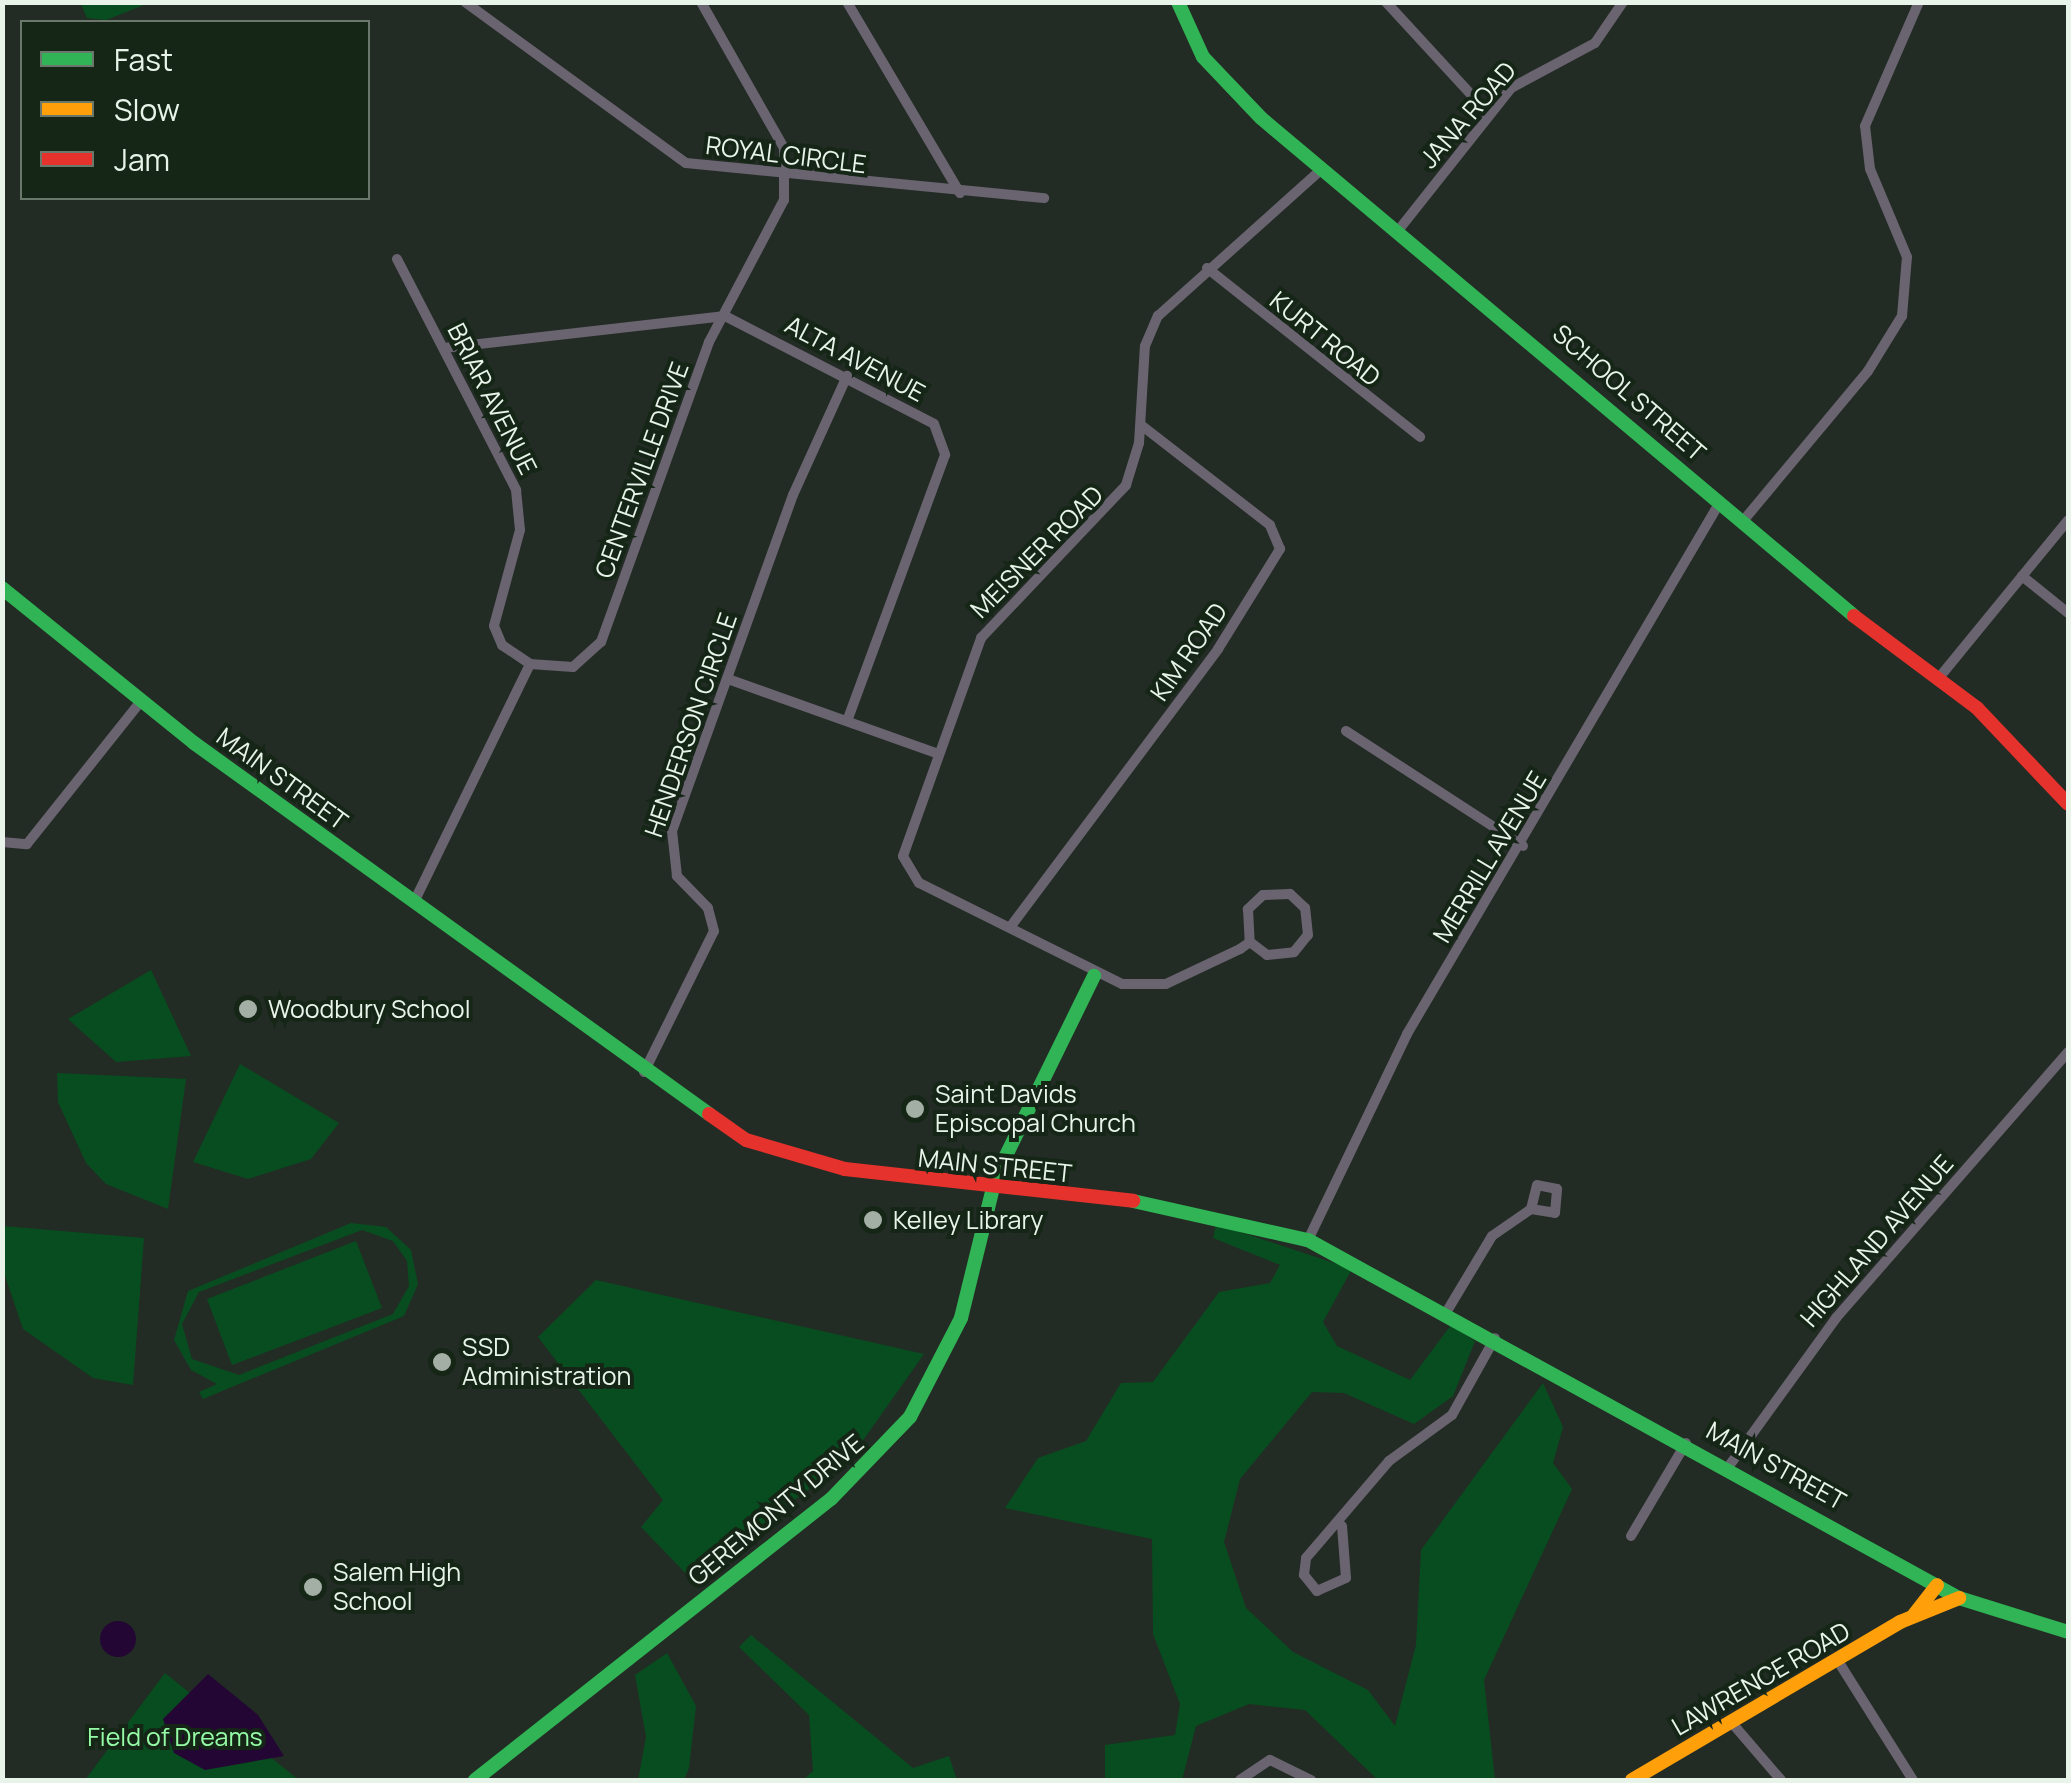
<!DOCTYPE html>
<style>
body{margin:0}
#map{position:relative;width:2071px;height:1783px;overflow:hidden;background:#222c24;font-family:Manrope,sans-serif}
div>[style]{position:absolute}
.green>*{inset:0;background:#084d1f}
.water>*{inset:0;background:#230634}
.round{border-radius:50%}
.street>*{height:10px;margin:-5px;padding:0 5px;transform-origin:5px;border-radius:5px;background:#6a6370}
.fast>*{height:14px;margin:-7px;padding:0 7px;transform-origin:7px;border-radius:7px;background:#30b455}
.slow>*{height:14px;margin:-7px;padding:0 7px;transform-origin:7px;border-radius:7px;background:#ff9f0a}
.jam>*{height:14px;margin:-7px;padding:0 7px;transform-origin:7px;border-radius:7px;background:#e5322d}
.dots>*{width:28px;height:28px;translate:-50% -50%;box-sizing:border-box;border:5px solid #152617;border-radius:50%}
span{translate:-50% -50%;white-space:nowrap;text-align:center;line-height:1.15;-webkit-text-stroke:8px #152617;paint-order:stroke}
.street-label{font-size:25px;color:#e8f4e9}
.poi-label{font-size:25px;color:#e8f4e9}
.left{translate:0 -50%;text-align:left}
.park-label{font-size:25px;color:#95fba6}
.frame{position:absolute;inset:0;border:5px solid #e8f4e9;pointer-events:none}
.legend{position:absolute;left:20px;top:20px;width:350px;height:180px;box-sizing:border-box;background:#152617;border:2px solid #69786b;margin:0;padding:12px 18px;list-style:none;font-size:30px;color:#e8f4e9}
.legend li{display:flex;align-items:center;gap:20px;height:50px}
.legend b{width:50px;border:2px solid #69786b}
</style>
<div id="map">
<div class="green">
<i style="clip-path:polygon(80px 2px,149px 2px,149px 3px,106px 20px,87px 18px)"></i>
<i style="clip-path:polygon(151px 970px,191px 1056px,116px 1062px,68px 1019px)"></i>
<i style="clip-path:polygon(240px 1064px,339px 1123px,311px 1159px,248px 1179px,193px 1162px)"></i>
<i style="clip-path:polygon(57px 1073px,186px 1079px,168px 1209px,106px 1184px,86px 1163px,58px 1102px)"></i>
<i style="clip-path:polygon(evenodd,351px 1223px,386px 1227px,411px 1250px,418px 1284px,404px 1316px,203px 1399px,199px 1392px,217px 1384px,191px 1370px,174px 1340px,188px 1291px,351px 1223px,362px 1230px,393px 1241px,407px 1261px,409px 1286px,393px 1314px,239px 1375px,192px 1359px,182px 1324px,199px 1292px,362px 1230px)"></i>
<i style="clip-path:polygon(1216px 1224px,1352px 1269px,1323px 1322px,1337px 1346px,1410px 1380px,1451px 1325px,1475px 1341px,1453px 1396px,1414px 1424px,1344px 1393px,1312px 1392px,1240px 1479px,1224px 1542px,1246px 1608px,1293px 1652px,1368px 1690px,1395px 1726px,1416px 1645px,1421px 1550px,1543px 1383px,1563px 1427px,1553px 1463px,1572px 1489px,1484px 1680px,1495px 1780px,1378px 1780px,1305px 1710px,1249px 1704px,1196px 1726px,1182px 1780px,1105px 1780px,1105px 1745px,1175px 1735px,1180px 1704px,1153px 1634px,1152px 1539px,1005px 1508px,1038px 1458px,1086px 1441px,1121px 1383px,1153px 1382px,1219px 1292px,1270px 1283px,1280px 1265px,1213px 1238px)"></i>
<i style="clip-path:polygon(3px 1226px,144px 1238px,133px 1385px,93px 1378px,23px 1329px,3px 1270px)"></i>
<i style="clip-path:polygon(356px 1241px,382px 1308px,232px 1365px,207px 1299px)"></i>
<i style="clip-path:polygon(596px 1280px,649px 1292px,924px 1354px,852px 1456px,691px 1579px,641px 1527px,663px 1500px,538px 1337px)"></i>
<i style="clip-path:polygon(751px 1635px,913px 1768px,949px 1756px,957px 1780px,803px 1780px,813px 1771px,809px 1715px,739px 1647px)"></i>
<i style="clip-path:polygon(667px 1653px,696px 1706px,689px 1768px,684px 1780px,638px 1780px,646px 1737px,635px 1675px)"></i>
<i style="clip-path:polygon(165px 1673px,299px 1780px,85px 1780px)"></i>
</div>
<div class="water">
<i class="round" style="left:100px;top:1621px;width:36px;height:36px"></i>
<i style="clip-path:polygon(208px 1674px,258px 1715px,284px 1756px,205px 1770px,174px 1753px,163px 1719px)"></i>
</div>
<div class="street">
<i style="left:465px;top:2px;width:273px;rotate:36.1deg"></i>
<i style="left:686px;top:163px;width:360px;rotate:5.6deg"></i>
<i style="left:847px;top:2px;width:222px;rotate:59.4deg"></i>
<i style="left:1386px;top:2px;width:152px;rotate:47.4deg"></i>
<i style="left:1397px;top:232px;width:184px;rotate:-51.6deg"></i>
<i style="left:1511px;top:88px;width:95px;rotate:-28.2deg"></i>
<i style="left:1595px;top:43px;width:50px;rotate:-55.7deg"></i>
<i style="left:397px;top:259px;width:260px;rotate:62.7deg"></i>
<i style="left:516px;top:490px;width:40px;rotate:84.3deg"></i>
<i style="left:520px;top:530px;width:99px;rotate:105.2deg"></i>
<i style="left:494px;top:626px;width:21px;rotate:67deg"></i>
<i style="left:502px;top:645px;width:34px;rotate:34deg"></i>
<i style="left:1207px;top:268px;width:272px;rotate:38.4deg"></i>
<i style="left:444px;top:348px;width:283px;rotate:-6.5deg"></i>
<i style="left:725px;top:316px;width:235px;rotate:27.3deg"></i>
<i style="left:934px;top:424px;width:33px;rotate:70deg"></i>
<i style="left:945px;top:455px;width:283px;rotate:110.2deg"></i>
<i style="left:1743px;top:521px;width:195px;rotate:-50.2deg"></i>
<i style="left:1868px;top:371px;width:65px;rotate:-58.3deg"></i>
<i style="left:1902px;top:316px;width:59px;rotate:-85.2deg"></i>
<i style="left:1907px;top:257px;width:95px;rotate:-112.8deg"></i>
<i style="left:1870px;top:169px;width:43px;rotate:-96.6deg"></i>
<i style="left:1865px;top:126px;width:135px;rotate:-66.5deg"></i>
<i style="left:2022px;top:576px;width:59px;rotate:38.8deg"></i>
<i style="left:728px;top:679px;width:221px;rotate:19.6deg"></i>
<i style="left:1938px;top:679px;width:205px;rotate:-50.7deg"></i>
<i style="left:1346px;top:731px;width:211px;rotate:33deg"></i>
<i style="left:2px;top:842px;width:25px;rotate:5deg"></i>
<i style="left:27px;top:844px;width:183px;rotate:-51.4deg"></i>
<i style="left:414px;top:902px;width:265px;rotate:-64deg"></i>
<i style="left:530px;top:664px;width:43px;rotate:4deg"></i>
<i style="left:573px;top:667px;width:38px;rotate:-42deg"></i>
<i style="left:601px;top:642px;width:319px;rotate:-70.2deg"></i>
<i style="left:709px;top:342px;width:161px;rotate:-62.2deg"></i>
<i style="left:784px;top:200px;width:52px;rotate:-90deg"></i>
<i style="left:784px;top:148px;width:168px;rotate:-119.6deg"></i>
<i style="left:1011px;top:926px;width:346px;rotate:-53.2deg"></i>
<i style="left:1218px;top:649px;width:118px;rotate:-58.2deg"></i>
<i style="left:1280px;top:549px;width:26px;rotate:-113deg"></i>
<i style="left:1270px;top:525px;width:163px;rotate:-142.2deg"></i>
<i style="left:1250px;top:942px;width:21px;rotate:37deg"></i>
<i style="left:1267px;top:955px;width:27px;rotate:-6deg"></i>
<i style="left:1294px;top:952px;width:22px;rotate:-51deg"></i>
<i style="left:1308px;top:935px;width:27px;rotate:-96deg"></i>
<i style="left:1305px;top:908px;width:21px;rotate:-137deg"></i>
<i style="left:1290px;top:894px;width:27px;rotate:178deg"></i>
<i style="left:1263px;top:895px;width:21px;rotate:137deg"></i>
<i style="left:1248px;top:909px;width:33px;rotate:87deg"></i>
<i style="left:1250px;top:942px;width:12px;rotate:145deg"></i>
<i style="left:1240px;top:949px;width:82px;rotate:154.7deg"></i>
<i style="left:1166px;top:984px;width:44px;rotate:180deg"></i>
<i style="left:1122px;top:984px;width:227px;rotate:-153.5deg"></i>
<i style="left:919px;top:883px;width:31px;rotate:-121deg"></i>
<i style="left:903px;top:856px;width:232px;rotate:-70.3deg"></i>
<i style="left:981px;top:638px;width:211px;rotate:-46.5deg"></i>
<i style="left:1126px;top:485px;width:44px;rotate:-72.8deg"></i>
<i style="left:1139px;top:443px;width:97px;rotate:-86.5deg"></i>
<i style="left:1145px;top:346px;width:33px;rotate:-67deg"></i>
<i style="left:1158px;top:316px;width:219px;rotate:-41.9deg"></i>
<i style="left:644px;top:1072px;width:157px;rotate:-63.6deg"></i>
<i style="left:714px;top:931px;width:24px;rotate:-105deg"></i>
<i style="left:708px;top:908px;width:45px;rotate:-134.1deg"></i>
<i style="left:677px;top:876px;width:45px;rotate:-96.3deg"></i>
<i style="left:672px;top:831px;width:357px;rotate:-70.2deg"></i>
<i style="left:793px;top:495px;width:131px;rotate:-65.6deg"></i>
<i style="left:1308px;top:1240px;width:229px;rotate:-64.3deg"></i>
<i style="left:1407px;top:1034px;width:617px;rotate:-59.53deg"></i>
<i style="left:1447px;top:1311px;width:87px;rotate:-59deg"></i>
<i style="left:1492px;top:1236px;width:47px;rotate:-34.7deg"></i>
<i style="left:1531px;top:1209px;width:24px;rotate:9deg"></i>
<i style="left:1555px;top:1213px;width:24px;rotate:-85deg"></i>
<i style="left:1557px;top:1189px;width:20px;rotate:-169deg"></i>
<i style="left:1537px;top:1185px;width:25px;rotate:104deg"></i>
<i style="left:1729px;top:1466px;width:183px;rotate:-54.1deg"></i>
<i style="left:1836px;top:1318px;width:353px;rotate:-48.9deg"></i>
<i style="left:1342px;top:1526px;width:52px;rotate:85.6deg"></i>
<i style="left:1346px;top:1578px;width:32px;rotate:156deg"></i>
<i style="left:1317px;top:1591px;width:21px;rotate:-129deg"></i>
<i style="left:1304px;top:1575px;width:17px;rotate:-83deg"></i>
<i style="left:1306px;top:1558px;width:128px;rotate:-49.4deg"></i>
<i style="left:1389px;top:1461px;width:78px;rotate:-36.1deg"></i>
<i style="left:1452px;top:1415px;width:88px;rotate:-60.8deg"></i>
<i style="left:1631px;top:1536px;width:108px;rotate:-59.4deg"></i>
<i style="left:1838px;top:1661px;width:141px;rotate:57.8deg"></i>
<i style="left:1732px;top:1723px;width:75px;rotate:49.3deg"></i>
<i style="left:1240px;top:1780px;width:36px;rotate:-34deg"></i>
<i style="left:1270px;top:1760px;width:46px;rotate:26deg"></i>
</div>
<div class="fast">
<i style="left:1178px;top:2px;width:60px;rotate:65.6deg"></i>
<i style="left:1203px;top:57px;width:84px;rotate:46.4deg"></i>
<i style="left:1261px;top:118px;width:774px;rotate:40.02deg"></i>
<i style="left:2px;top:588px;width:247px;rotate:38.9deg"></i>
<i style="left:194px;top:743px;width:635px;rotate:35.77deg"></i>
<i style="left:1133px;top:1201px;width:179px;rotate:12.6deg"></i>
<i style="left:1308px;top:1240px;width:743px;rotate:28.81deg"></i>
<i style="left:1959px;top:1598px;width:114px;rotate:17.3deg"></i>
<i style="left:475px;top:1780px;width:454px;rotate:-38.3deg"></i>
<i style="left:831px;top:1499px;width:114px;rotate:-46.1deg"></i>
<i style="left:910px;top:1417px;width:111px;rotate:-62.7deg"></i>
<i style="left:961px;top:1318px;width:146px;rotate:-76.2deg"></i>
<i style="left:996px;top:1176px;width:223px;rotate:-63.9deg"></i>
</div>
<div class="slow">
<i style="left:1913px;top:1616px;width:39px;rotate:-52deg"></i>
<i style="left:1632px;top:1780px;width:311px;rotate:-30.5deg"></i>
<i style="left:1900px;top:1622px;width:64px;rotate:-22.1deg"></i>
</div>
<div class="jam">
<i style="left:1854px;top:616px;width:154px;rotate:36.8deg"></i>
<i style="left:1977px;top:708px;width:132px;rotate:46.5deg"></i>
<i style="left:709px;top:1114px;width:45px;rotate:35.1deg"></i>
<i style="left:746px;top:1140px;width:103px;rotate:16.3deg"></i>
<i style="left:845px;top:1169px;width:290px;rotate:6.3deg"></i>
</div>
<div class="dots">
<i style="left:248px;top:1009px;background:#a3aea4"></i>
<i style="left:915px;top:1109px;background:#a3aea4"></i>
<i style="left:873px;top:1220px;background:#a3aea4"></i>
<i style="left:442px;top:1362px;background:#a3aea4"></i>
<i style="left:313px;top:1587px;background:#a3aea4"></i>
</div>
<div class="street-label">
<span style="left:1468px;top:115px;rotate:-49deg">JANA ROAD</span>
<span style="left:786px;top:155px;rotate:7deg">ROYAL CIRCLE</span>
<span style="left:1325px;top:339px;rotate:39deg">KURT ROAD</span>
<span style="left:855px;top:359px;rotate:28deg">ALTA AVENUE</span>
<span style="left:1629px;top:393px;rotate:41deg">SCHOOL STREET</span>
<span style="left:492px;top:399px;rotate:63deg">BRIAR AVENUE</span>
<span style="left:642px;top:470px;rotate:-70deg">CENTERVILLE DRIVE</span>
<span style="left:1037px;top:552px;rotate:-45deg">MEISNER ROAD</span>
<span style="left:1189px;top:652px;rotate:-55deg">KIM ROAD</span>
<span style="left:691px;top:725px;rotate:-71deg">HENDERSON CIRCLE</span>
<span style="left:282px;top:779px;rotate:36deg">MAIN STREET</span>
<span style="left:1490px;top:857px;rotate:-59deg">MERRILL AVENUE</span>
<span style="left:995px;top:1166px;rotate:6deg">MAIN STREET</span>
<span style="left:1877px;top:1241px;rotate:-49deg">HIGHLAND AVENUE</span>
<span style="left:1776px;top:1466px;rotate:29deg">MAIN STREET</span>
<span style="left:776px;top:1510px;rotate:-40deg">GEREMONTY DRIVE</span>
<span style="left:1761px;top:1679px;rotate:-30deg">LAWRENCE ROAD</span>
</div>
<div class="poi-label">
<span class="left" style="left:268px;top:1009px">Woodbury School</span>
<span class="left" style="left:935px;top:1109px">Saint Davids<br>Episcopal Church</span>
<span class="left" style="left:893px;top:1220px">Kelley Library</span>
<span class="left" style="left:462px;top:1362px">SSD<br>Administration</span>
<span class="left" style="left:333px;top:1587px">Salem High<br>School</span>
</div>
<div class="park-label">
<span style="left:175px;top:1737px">Field of Dreams</span>
</div>
<div class="frame"></div>
<ul class="legend">
<li><b style="height:12px;background:#30b455"></b>Fast</li>
<li><b style="height:12px;background:#ff9f0a"></b>Slow</li>
<li><b style="height:12px;background:#e5322d"></b>Jam</li>
</ul>
</div>
